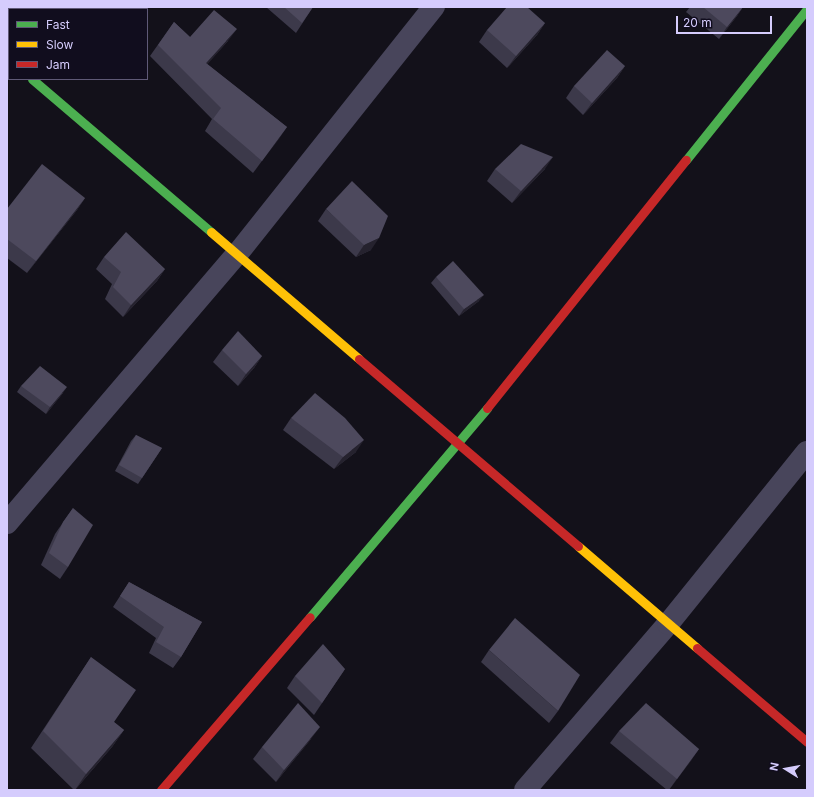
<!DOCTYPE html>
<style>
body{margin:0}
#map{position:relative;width:814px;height:797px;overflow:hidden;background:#13111a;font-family:Inter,sans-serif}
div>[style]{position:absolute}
.street>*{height:22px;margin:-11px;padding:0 11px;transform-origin:11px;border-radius:11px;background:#48455b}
.fast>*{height:9px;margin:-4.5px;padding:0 4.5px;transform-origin:4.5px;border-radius:4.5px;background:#4caf50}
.slow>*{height:9px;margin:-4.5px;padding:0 4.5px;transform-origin:4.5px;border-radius:4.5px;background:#ffc107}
.jam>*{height:9px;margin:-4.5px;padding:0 4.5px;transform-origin:4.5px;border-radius:4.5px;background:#c62828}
.wall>*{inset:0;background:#3c394a}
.shaded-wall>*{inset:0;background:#25222e}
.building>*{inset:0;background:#4d495d}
span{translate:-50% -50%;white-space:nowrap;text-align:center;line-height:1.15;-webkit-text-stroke:3px #110d1e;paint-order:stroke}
.frame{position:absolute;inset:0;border:8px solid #d5ccfd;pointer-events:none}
.legend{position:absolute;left:8px;top:8px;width:140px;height:72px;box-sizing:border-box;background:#110d1e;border:1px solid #5f5977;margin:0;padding:5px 7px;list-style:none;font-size:12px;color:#d5ccfd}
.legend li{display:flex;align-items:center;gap:8px;height:20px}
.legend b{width:20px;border:1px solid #5f5977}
.north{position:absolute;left:766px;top:749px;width:40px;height:40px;-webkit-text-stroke:3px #110d1e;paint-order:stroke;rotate:281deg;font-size:11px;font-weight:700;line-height:16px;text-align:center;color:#d5ccfd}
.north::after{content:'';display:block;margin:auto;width:14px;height:18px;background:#d5ccfd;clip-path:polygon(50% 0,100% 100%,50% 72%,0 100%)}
.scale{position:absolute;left:676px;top:16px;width:96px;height:18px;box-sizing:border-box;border:2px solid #d5ccfd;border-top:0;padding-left:5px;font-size:12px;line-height:14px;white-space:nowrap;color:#d5ccfd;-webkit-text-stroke:3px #110d1e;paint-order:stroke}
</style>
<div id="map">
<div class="street">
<i style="left:101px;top:9px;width:3px;rotate:-45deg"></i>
<i style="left:7px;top:523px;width:355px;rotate:-49.5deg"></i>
<i style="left:238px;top:253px;width:315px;rotate:-51.5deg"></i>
<i style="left:525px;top:790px;width:219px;rotate:-49.3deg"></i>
<i style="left:668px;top:624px;width:221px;rotate:-51.1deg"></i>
</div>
<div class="fast">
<i style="left:32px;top:79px;width:235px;rotate:40.5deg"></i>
<i style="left:686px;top:160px;width:193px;rotate:-51.3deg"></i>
<i style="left:310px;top:617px;width:274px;rotate:-49.7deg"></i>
</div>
<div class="slow">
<i style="left:7px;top:57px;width:3px;rotate:45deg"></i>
<i style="left:211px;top:232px;width:195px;rotate:40.6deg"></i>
<i style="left:578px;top:546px;width:157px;rotate:40.6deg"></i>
</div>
<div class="jam">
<i style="left:359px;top:359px;width:288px;rotate:40.5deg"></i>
<i style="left:487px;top:408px;width:318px;rotate:-51.3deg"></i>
<i style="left:697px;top:648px;width:145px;rotate:40.5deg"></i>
<i style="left:161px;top:790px;width:228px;rotate:-49.3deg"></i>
</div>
<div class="wall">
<i style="clip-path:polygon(266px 7px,313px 7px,296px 33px)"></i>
<i style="clip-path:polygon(690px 7px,743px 7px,737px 16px,719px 39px,686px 12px)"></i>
<i style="clip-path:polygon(174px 22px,190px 37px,228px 41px,207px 64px,287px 127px,253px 173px,205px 131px,212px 119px,150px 56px)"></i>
<i style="clip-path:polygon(545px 23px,537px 35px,507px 68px,479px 42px,487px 30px)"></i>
<i style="clip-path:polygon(625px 66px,617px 78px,583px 115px,566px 98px,574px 86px)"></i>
<i style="clip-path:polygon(495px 169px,545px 169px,512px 203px,487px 181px)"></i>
<i style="clip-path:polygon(85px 198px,77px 210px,27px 273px,7px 258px,7px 209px)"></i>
<i style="clip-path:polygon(326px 209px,371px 250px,356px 257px,318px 221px)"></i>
<i style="clip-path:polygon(104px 257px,165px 269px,157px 281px,123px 317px,105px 299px,112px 284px,96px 269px)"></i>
<i style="clip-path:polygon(436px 277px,479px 301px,459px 316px,431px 283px)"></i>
<i style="clip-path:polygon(222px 350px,262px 356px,254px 368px,238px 386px,213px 362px)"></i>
<i style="clip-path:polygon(21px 386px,63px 393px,46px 414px,17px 392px)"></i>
<i style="clip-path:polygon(291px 418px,356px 452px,334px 469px,283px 430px)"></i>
<i style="clip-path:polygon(136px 435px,162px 448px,138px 484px,115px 471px,131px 441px)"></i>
<i style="clip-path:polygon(73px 508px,68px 567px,60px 579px,41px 565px,55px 534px)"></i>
<i style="clip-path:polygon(129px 582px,202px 622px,181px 657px,173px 668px,149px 653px,156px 638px,113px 607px)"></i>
<i style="clip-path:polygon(489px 650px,558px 711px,549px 723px,481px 662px)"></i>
<i style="clip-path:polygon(91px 657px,114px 722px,124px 730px,112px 747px,75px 790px,74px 790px,31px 748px)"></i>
<i style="clip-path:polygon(345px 669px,314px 715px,287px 688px,295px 676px)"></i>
<i style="clip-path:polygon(619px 731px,699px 749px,669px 790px,667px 790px,610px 743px)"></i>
<i style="clip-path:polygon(311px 739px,276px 782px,253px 759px,262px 747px)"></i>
</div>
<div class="shaded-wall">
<i style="clip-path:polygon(743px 7px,737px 16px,719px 39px,727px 27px)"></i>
<i style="clip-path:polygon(545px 23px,537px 35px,507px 68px,516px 56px)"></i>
<i style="clip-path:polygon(237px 29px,228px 41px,198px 75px,206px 63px)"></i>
<i style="clip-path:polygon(625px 66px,617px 78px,583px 115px,592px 103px)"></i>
<i style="clip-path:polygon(287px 127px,279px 139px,253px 173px,262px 161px)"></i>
<i style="clip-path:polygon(553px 157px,545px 169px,512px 203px,521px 191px)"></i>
<i style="clip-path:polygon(85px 198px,77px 210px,27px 273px,36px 261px)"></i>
<i style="clip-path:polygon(379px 238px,371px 250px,356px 257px,364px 245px)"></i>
<i style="clip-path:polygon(165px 269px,157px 281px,123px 317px,131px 305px)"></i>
<i style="clip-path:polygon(484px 295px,479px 301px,459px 316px,464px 309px)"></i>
<i style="clip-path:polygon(262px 356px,254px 368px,238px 386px,246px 374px)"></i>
<i style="clip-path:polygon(67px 387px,63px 393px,46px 414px,50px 407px)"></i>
<i style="clip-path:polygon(364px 440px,356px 452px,334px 469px,343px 457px)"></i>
<i style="clip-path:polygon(320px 727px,311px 739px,276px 782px,284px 770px)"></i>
<i style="clip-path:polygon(124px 730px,112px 747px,75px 790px,86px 774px)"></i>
<i style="clip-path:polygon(699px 749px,691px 761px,669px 790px,677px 779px)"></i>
</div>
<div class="building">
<i style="clip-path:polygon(284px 7px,313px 7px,302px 23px)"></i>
<i style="clip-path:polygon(507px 7px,527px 7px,545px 23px,516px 56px,487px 30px)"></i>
<i style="clip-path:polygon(703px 7px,743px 7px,727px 27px)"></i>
<i style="clip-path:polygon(214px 10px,237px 29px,206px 63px,287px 127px,262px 161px,213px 119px,221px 108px,158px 45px,174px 22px,190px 37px)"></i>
<i style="clip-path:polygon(607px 50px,625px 66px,592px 103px,574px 86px)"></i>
<i style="clip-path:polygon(521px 144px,553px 157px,521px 191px,495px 169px)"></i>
<i style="clip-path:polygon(42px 164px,85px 198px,36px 261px,7px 239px,7px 209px)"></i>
<i style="clip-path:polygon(352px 181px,388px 216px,379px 238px,364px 245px,326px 209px)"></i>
<i style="clip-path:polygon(126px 232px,165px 269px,131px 305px,113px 287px,121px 272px,104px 257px)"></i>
<i style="clip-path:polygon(453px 261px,484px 295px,464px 309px,436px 277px)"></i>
<i style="clip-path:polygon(238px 331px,262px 356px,246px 374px,222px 350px)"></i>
<i style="clip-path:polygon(40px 366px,67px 387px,50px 407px,21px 386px)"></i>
<i style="clip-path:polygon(315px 393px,345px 418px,364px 440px,343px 457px,291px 418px)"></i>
<i style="clip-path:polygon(136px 435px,162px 448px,142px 478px,119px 465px)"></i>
<i style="clip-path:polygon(73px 508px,93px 525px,68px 567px,49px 553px,63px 522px)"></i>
<i style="clip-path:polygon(129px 582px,202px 622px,181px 657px,156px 642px,164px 627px,120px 596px)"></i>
<i style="clip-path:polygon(515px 618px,580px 675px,558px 711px,489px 650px)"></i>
<i style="clip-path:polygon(323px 644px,345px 669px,322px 703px,295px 676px)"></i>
<i style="clip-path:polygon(91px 657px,136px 690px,114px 722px,124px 730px,86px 774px,43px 731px)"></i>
<i style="clip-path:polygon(298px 703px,320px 727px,284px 770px,262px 747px)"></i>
<i style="clip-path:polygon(646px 703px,699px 749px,677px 779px,619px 731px)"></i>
</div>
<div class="frame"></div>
<ul class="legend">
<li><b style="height:5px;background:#4caf50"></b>Fast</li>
<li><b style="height:5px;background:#ffc107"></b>Slow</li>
<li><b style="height:5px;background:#c62828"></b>Jam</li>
</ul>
<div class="north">N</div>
<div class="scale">20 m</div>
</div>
